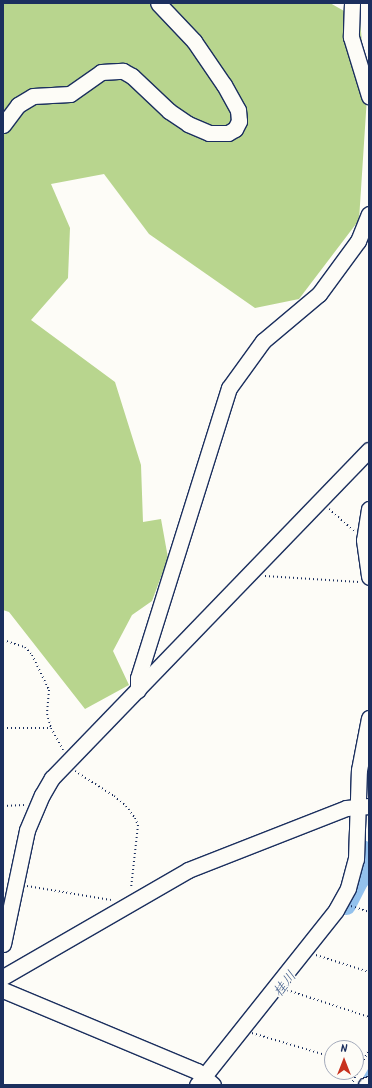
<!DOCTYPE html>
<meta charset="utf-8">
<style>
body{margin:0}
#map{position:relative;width:372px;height:1088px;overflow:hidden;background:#fdfcf7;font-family:Kalam,"Klee One",sans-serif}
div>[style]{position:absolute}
.green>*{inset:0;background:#b8d58e}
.stream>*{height:3px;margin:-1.5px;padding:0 1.5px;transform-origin:1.5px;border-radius:1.5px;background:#93c1ed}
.river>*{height:19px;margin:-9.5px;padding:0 9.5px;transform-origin:9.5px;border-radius:9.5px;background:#93c1ed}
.path>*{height:2px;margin-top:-1px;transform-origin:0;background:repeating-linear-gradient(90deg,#1b2f5e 0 1px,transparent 0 4px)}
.roads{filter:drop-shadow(1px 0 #1b2f5e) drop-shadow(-1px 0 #1b2f5e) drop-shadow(0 1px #1b2f5e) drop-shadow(0 -1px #1b2f5e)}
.minor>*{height:15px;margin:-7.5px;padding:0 7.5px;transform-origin:7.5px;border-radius:7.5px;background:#fdfcf7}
span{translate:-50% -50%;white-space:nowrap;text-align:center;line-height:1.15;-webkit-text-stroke:3px #fdfcf7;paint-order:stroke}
.water-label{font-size:14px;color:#3f5b89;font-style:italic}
.frame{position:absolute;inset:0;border:4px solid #1b2f5e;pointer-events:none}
.north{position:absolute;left:324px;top:1040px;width:40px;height:40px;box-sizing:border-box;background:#fdfcf7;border:1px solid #a3aaba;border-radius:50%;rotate:0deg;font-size:11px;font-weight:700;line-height:16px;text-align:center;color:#1b2f5e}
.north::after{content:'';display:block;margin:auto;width:14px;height:18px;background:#c8321e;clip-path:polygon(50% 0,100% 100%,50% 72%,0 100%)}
</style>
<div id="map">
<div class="green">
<i style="clip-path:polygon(3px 3px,330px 3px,360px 20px,367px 97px,359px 220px,299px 299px,255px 308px,149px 234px,104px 174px,51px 184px,70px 228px,68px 278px,31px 320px,115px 382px,141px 465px,143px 522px,161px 519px,168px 558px,152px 601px,132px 615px,113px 651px,129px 685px,85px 709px,9px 612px,3px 610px)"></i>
</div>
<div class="stream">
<i style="left:362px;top:1081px;width:14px;rotate:-60deg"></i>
</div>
<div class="river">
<i style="left:346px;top:905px;width:28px;rotate:-63deg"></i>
<i style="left:359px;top:880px;width:31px;rotate:-84deg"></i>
</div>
<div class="path">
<i style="left:329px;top:509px;width:33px;rotate:41deg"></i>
<i style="left:265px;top:576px;width:94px;rotate:3.7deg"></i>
<i style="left:3px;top:640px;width:23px;rotate:18deg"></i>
<i style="left:25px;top:647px;width:11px;rotate:49deg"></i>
<i style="left:32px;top:655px;width:39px;rotate:64deg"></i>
<i style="left:49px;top:690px;width:24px;rotate:95deg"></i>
<i style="left:47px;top:714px;width:15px;rotate:74deg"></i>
<i style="left:3px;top:728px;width:48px"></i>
<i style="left:51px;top:728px;width:25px;rotate:61deg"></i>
<i style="left:75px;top:771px;width:46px;rotate:32.7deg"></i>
<i style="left:114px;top:796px;width:16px;rotate:40deg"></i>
<i style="left:126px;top:806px;width:15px;rotate:53deg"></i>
<i style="left:135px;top:818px;width:8px;rotate:67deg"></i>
<i style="left:138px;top:825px;width:63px;rotate:96.3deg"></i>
<i style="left:3px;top:806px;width:21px;rotate:-3deg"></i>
<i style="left:27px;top:886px;width:85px;rotate:9.5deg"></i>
<i style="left:351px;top:906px;width:19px;rotate:18deg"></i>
<i style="left:316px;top:955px;width:56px;rotate:17.8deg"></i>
<i style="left:287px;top:990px;width:86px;rotate:18.2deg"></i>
<i style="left:252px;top:1033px;width:84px;rotate:16.7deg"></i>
<i style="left:356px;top:1064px;width:5px;rotate:22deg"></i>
<i style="left:351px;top:1085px;width:39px;rotate:-63deg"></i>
</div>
<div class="roads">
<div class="minor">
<i style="left:352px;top:3px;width:34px;rotate:92deg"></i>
<i style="left:351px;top:37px;width:62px;rotate:73deg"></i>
<i style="left:3px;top:125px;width:25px;rotate:-53deg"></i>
<i style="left:18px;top:105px;width:17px;rotate:-31deg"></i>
<i style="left:33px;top:96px;width:37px;rotate:-3deg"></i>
<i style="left:70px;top:94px;width:38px;rotate:-35deg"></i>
<i style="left:101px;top:72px;width:22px;rotate:-3deg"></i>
<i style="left:123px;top:71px;width:10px;rotate:29deg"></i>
<i style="left:132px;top:76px;width:51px;rotate:43.4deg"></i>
<i style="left:169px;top:111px;width:23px;rotate:34deg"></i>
<i style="left:188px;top:124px;width:23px;rotate:23deg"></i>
<i style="left:209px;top:133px;width:19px"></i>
<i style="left:228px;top:133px;width:8px;rotate:-30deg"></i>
<i style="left:235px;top:129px;width:9px;rotate:-63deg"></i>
<i style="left:239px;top:121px;width:11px;rotate:-95deg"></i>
<i style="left:238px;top:110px;width:29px;rotate:-119deg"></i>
<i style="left:224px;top:85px;width:53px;rotate:-124.3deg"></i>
<i style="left:194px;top:41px;width:52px;rotate:-133.5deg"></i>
<i style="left:369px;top:509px;width:31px;rotate:99deg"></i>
<i style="left:364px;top:540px;width:37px;rotate:82deg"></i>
<i style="left:138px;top:690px;width:12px;rotate:-90deg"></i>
<i style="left:138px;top:678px;width:304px;rotate:-72.6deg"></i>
<i style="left:229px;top:388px;width:58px;rotate:-54.1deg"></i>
<i style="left:263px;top:341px;width:73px;rotate:-40deg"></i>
<i style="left:319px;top:294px;width:66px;rotate:-53.7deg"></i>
<i style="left:358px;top:241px;width:29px;rotate:-68deg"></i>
<i style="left:3px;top:944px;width:116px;rotate:-78.1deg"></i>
<i style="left:27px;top:830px;width:38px;rotate:-67deg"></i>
<i style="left:42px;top:795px;width:20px;rotate:-60deg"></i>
<i style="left:52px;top:778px;width:456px;rotate:-46deg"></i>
<i style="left:3px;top:977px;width:214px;rotate:-30deg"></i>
<i style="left:188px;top:870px;width:170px;rotate:-21.4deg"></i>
<i style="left:346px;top:808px;width:23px;rotate:-5deg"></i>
<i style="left:3px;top:990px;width:210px;rotate:22.7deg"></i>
<i style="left:197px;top:1071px;width:21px;rotate:41deg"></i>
<i style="left:197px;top:1085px;width:223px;rotate:-51.5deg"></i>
<i style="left:336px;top:910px;width:25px;rotate:-61deg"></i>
<i style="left:348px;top:888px;width:30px;rotate:-75deg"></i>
<i style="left:356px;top:859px;width:89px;rotate:-88.1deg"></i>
<i style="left:359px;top:770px;width:53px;rotate:-79.1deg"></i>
<i style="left:366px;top:1085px;width:3px;rotate:-18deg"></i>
</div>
</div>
<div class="water-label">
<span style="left:285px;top:984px;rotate:-52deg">桂川</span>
</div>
<div class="frame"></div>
<div class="north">N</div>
</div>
